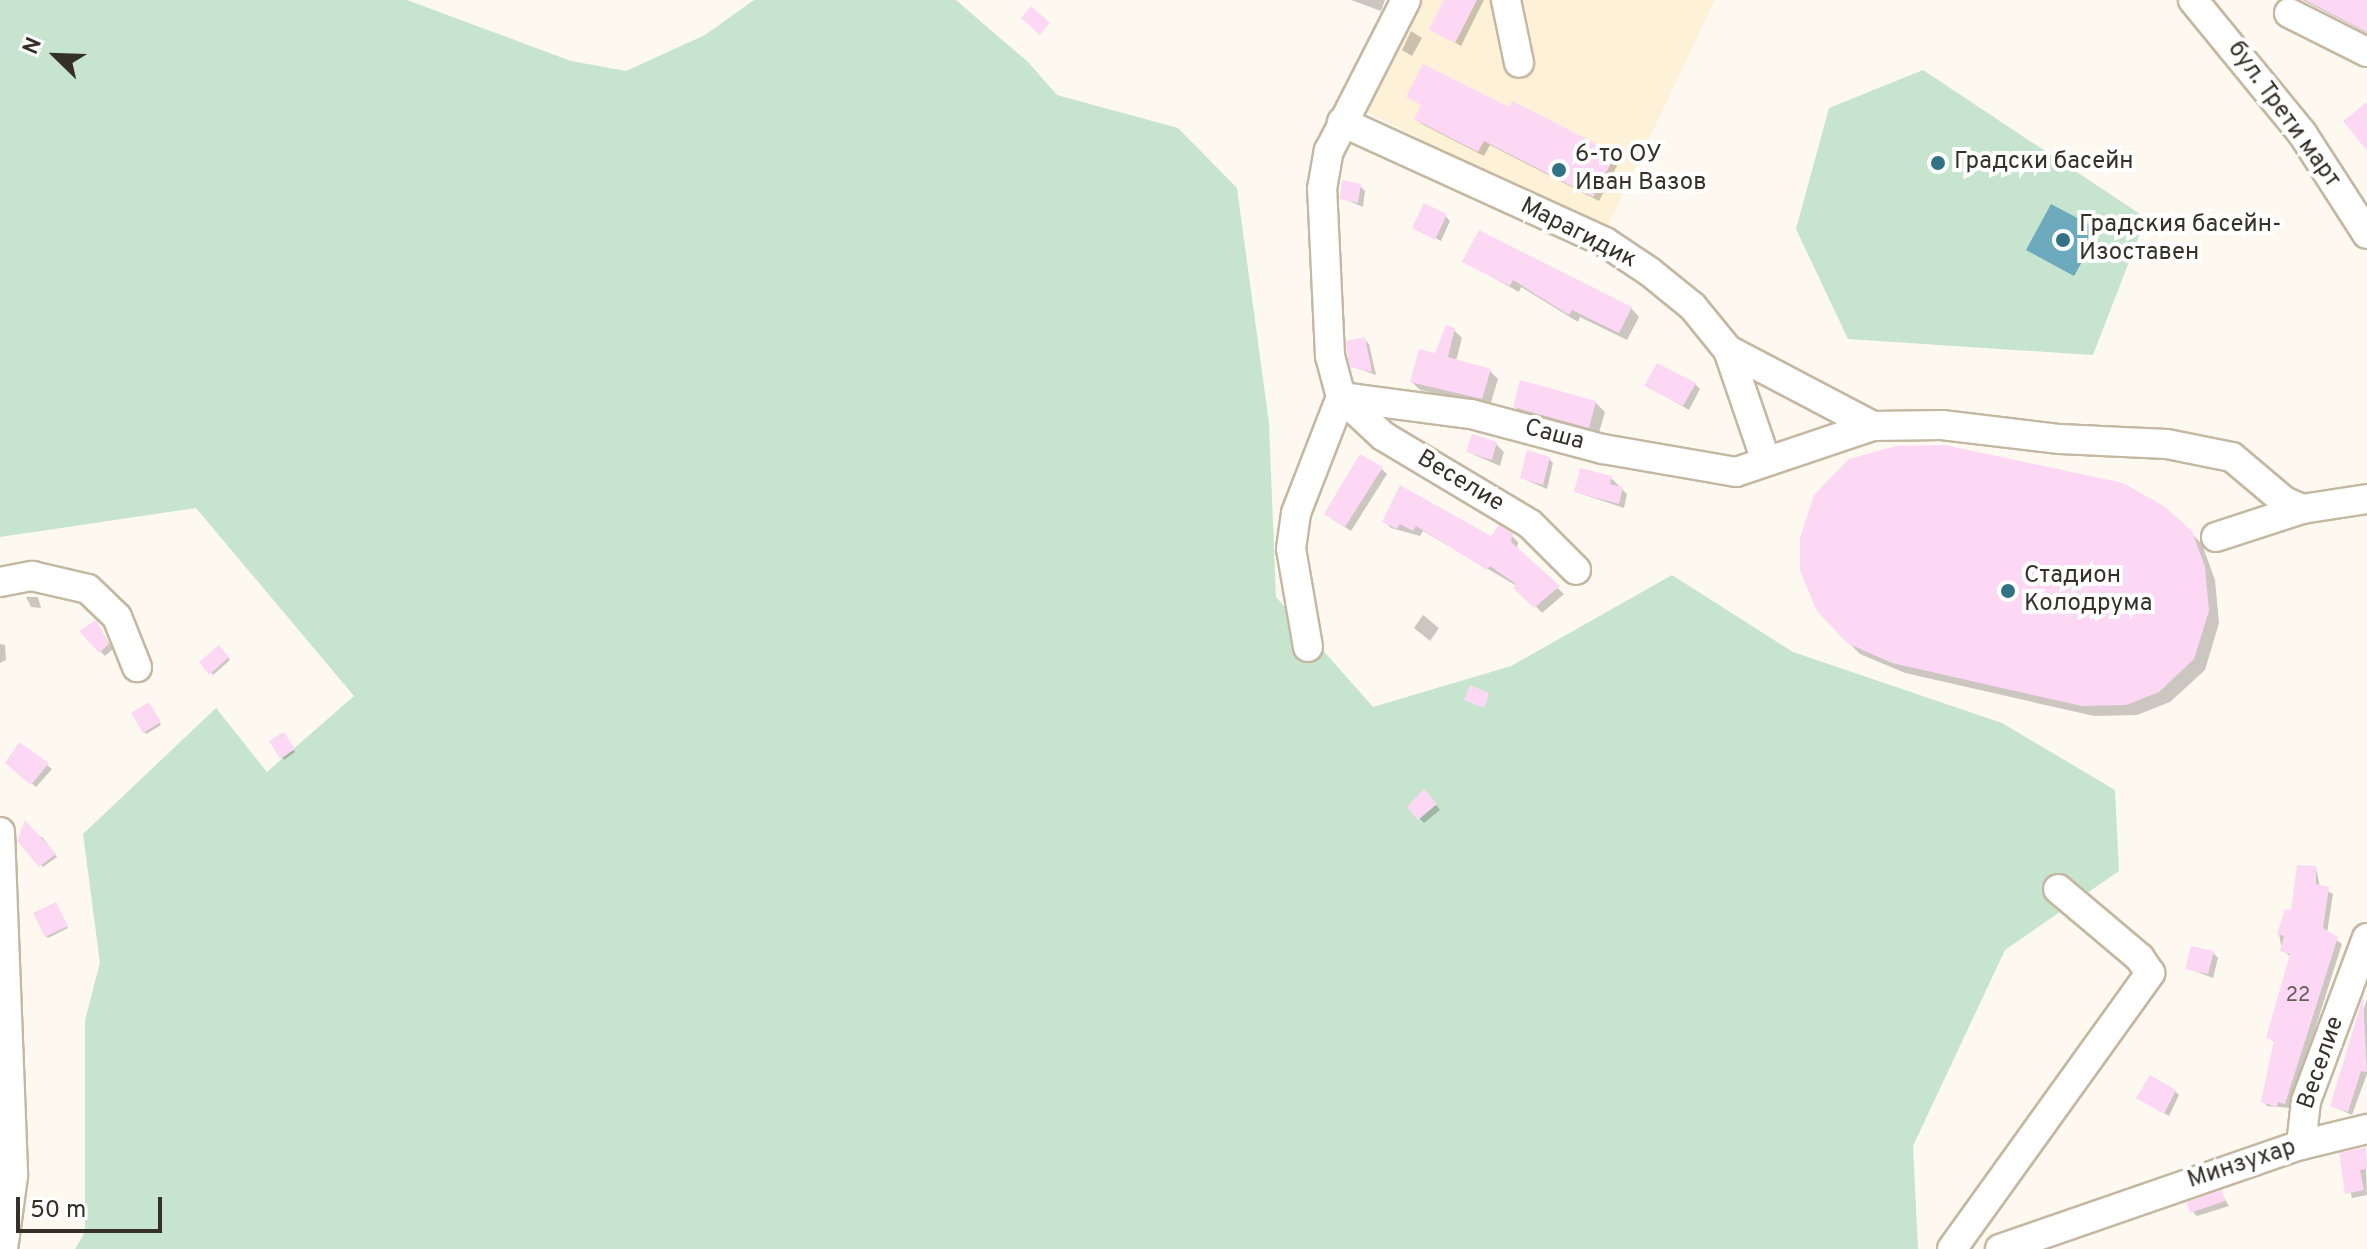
<!DOCTYPE html>
<meta charset="utf-8">
<style>
body{margin:0}
#map{position:relative;width:2367px;height:1249px;overflow:hidden;background:#fef9f0;font-family:Overpass,sans-serif}
div>[style]{position:absolute}
.built>*{inset:0;background:#fdf1d8}
.green>*{inset:0;background:#c7e4cf}
.water>*{inset:0;background:#6eaabd}
.shadow>*{inset:0;background:#0003}
.building>*{inset:0;background:#fcd8f4}
.roads{filter:drop-shadow(2px 0 #c4b8a2) drop-shadow(-2px 0 #c4b8a2) drop-shadow(0 2px #c4b8a2) drop-shadow(0 -2px #c4b8a2)}
.minor>*{height:28px;margin:-14px;padding:0 14px;transform-origin:14px;border-radius:14px;background:#fff}
.dots>*{width:22px;height:22px;translate:-50% -50%;box-sizing:border-box;border:4px solid #fff;border-radius:50%}
span{translate:-50% -50%;white-space:nowrap;text-align:center;line-height:1.15;-webkit-text-stroke:8px #fff;paint-order:stroke}
.number-label{font-size:20px;color:#675b5b}
.number-label span{-webkit-text-stroke-width:0}
.street-label{font-size:24px;color:#353128}
.poi-label{font-size:24px;color:#353128}
.left{translate:0 -50%;text-align:left}
.north{position:absolute;left:16px;top:16px;width:80px;height:80px;-webkit-text-stroke:6px #fff;paint-order:stroke;rotate:293deg;font-size:22px;font-weight:700;line-height:32px;text-align:center;color:#353128}
.north::after{content:'';display:block;margin:auto;width:28px;height:36px;background:#353128;clip-path:polygon(50% 0,100% 100%,50% 72%,0 100%)}
.scale{position:absolute;left:16px;top:1197px;width:146px;height:36px;box-sizing:border-box;border:4px solid #353128;border-top:0;padding-left:10px;font-size:24px;line-height:28px;white-space:nowrap;color:#353128;-webkit-text-stroke:6px #fff;paint-order:stroke}
</style>
<div id="map">
<div class="built">
<i style="clip-path:polygon(1418px 0,1715px 0,1605px 232px,1361px 109px)"></i>
</div>
<div class="green">
<i style="clip-path:polygon(0 0,407px 0,571px 61px,626px 71px,705px 35px,754px 0,956px 0,1028px 62px,1057px 95px,1178px 128px,1237px 188px,1269px 423px,1276px 597px,1373px 707px,1511px 666px,1672px 575px,1793px 652px,2002px 723px,2115px 790px,2119px 871px,2005px 950px,1913px 1146px,1918px 1249px,75px 1249px,85px 1232px,85px 1020px,100px 963px,83px 834px,216px 708px,267px 772px,354px 696px,196px 508px,0 537px)"></i>
<i style="clip-path:polygon(1923px 70px,2146px 218px,2093px 355px,1848px 339px,1796px 229px,1829px 108px)"></i>
</div>
<div class="water">
<i style="clip-path:polygon(2051px 204px,2100px 230px,2074px 276px,2026px 250px)"></i>
</div>
<div class="shadow">
<i style="clip-path:polygon(1351px 0,1385px 0,1381px 11px)"></i>
<i style="clip-path:polygon(1447px 0,1484px 0,1461px 46px,1432px 29px)"></i>
<i style="clip-path:polygon(2302px 0,2367px 0,2367px 33px)"></i>
<i style="clip-path:polygon(1411px 31px,1422px 38px,1412px 56px,1402px 50px)"></i>
<i style="clip-path:polygon(1408px 96px,1510px 110px,1620px 160px,1599px 201px,1490px 145px,1484px 156px,1422px 124px,1416px 119px,1423px 106px)"></i>
<i style="clip-path:polygon(1360px 186px,1365px 191px,1363px 207px,1342px 198px)"></i>
<i style="clip-path:polygon(1445px 216px,1450px 221px,1441px 241px,1418px 229px)"></i>
<i style="clip-path:polygon(1465px 262px,1631px 308px,1639px 317px,1627px 340px,1580px 317px,1578px 322px,1521px 287px,1519px 292px)"></i>
<i style="clip-path:polygon(1454px 330px,1462px 338px,1456px 361px,1490px 371px,1498px 379px,1490px 406px,1420px 390px,1412px 382px)"></i>
<i style="clip-path:polygon(1364px 339px,1369px 344px,1376px 375px,1352px 366px)"></i>
<i style="clip-path:polygon(1695px 384px,1700px 389px,1689px 410px,1647px 386px)"></i>
<i style="clip-path:polygon(1595px 402px,1605px 412px,1598px 436px,1524px 416px,1515px 407px)"></i>
<i style="clip-path:polygon(1496px 444px,1504px 452px,1500px 466px,1468px 452px)"></i>
<i style="clip-path:polygon(1548px 458px,1553px 463px,1547px 489px,1522px 478px)"></i>
<i style="clip-path:polygon(1382px 469px,1387px 474px,1351px 531px,1332px 519px)"></i>
<i style="clip-path:polygon(1611px 478px,1627px 494px,1624px 508px,1576px 492px)"></i>
<i style="clip-path:polygon(1401px 488px,1491px 539px,1511px 535px,1518px 542px,1517px 550px,1564px 594px,1542px 613px,1517px 586px,1423px 531px,1420px 536px,1391px 528px,1384px 521px)"></i>
<i style="clip-path:polygon(2190px 532px,2202px 544px,2215px 580px,2219px 623px,2205px 670px,2170px 702px,2137px 715px,2094px 716px,1905px 673px,1860px 654px,1848px 642px)"></i>
<i style="clip-path:polygon(26px 597px,38px 597px,41px 608px,31px 607px)"></i>
<i style="clip-path:polygon(1423px 615px,1439px 628px,1430px 641px,1414px 628px)"></i>
<i style="clip-path:polygon(96px 623px,113px 649px,105px 656px,82px 632px)"></i>
<i style="clip-path:polygon(0 644px,5px 645px,6px 660px,0 663px)"></i>
<i style="clip-path:polygon(219px 648px,230px 660px,213px 675px,201px 662px)"></i>
<i style="clip-path:polygon(150px 707px,161px 725px,146px 734px,144px 732px)"></i>
<i style="clip-path:polygon(285px 736px,295px 752px,284px 760px,282px 758px)"></i>
<i style="clip-path:polygon(20px 745px,52px 769px,36px 787px,12px 767px)"></i>
<i style="clip-path:polygon(1429px 796px,1440px 810px,1424px 823px,1409px 807px)"></i>
<i style="clip-path:polygon(42px 837px,57px 857px,43px 867px,20px 841px)"></i>
<i style="clip-path:polygon(2316px 868px,2320px 887px,2333px 894px,2327px 933px,2342px 944px,2290px 1108px,2267px 1106px,2263px 1101px,2276px 1043px,2268px 1037px,2291px 957px,2282px 950px,2279px 934px)"></i>
<i style="clip-path:polygon(57px 906px,68px 928px,48px 938px,46px 936px)"></i>
<i style="clip-path:polygon(2213px 953px,2218px 958px,2213px 978px,2187px 968px)"></i>
<i style="clip-path:polygon(2367px 999px,2367px 1074px,2352px 1115px,2332px 1106px)"></i>
<i style="clip-path:polygon(2175px 1091px,2179px 1095px,2169px 1116px,2139px 1098px)"></i>
<i style="clip-path:polygon(2365px 1149px,2367px 1195px,2352px 1198px,2341px 1155px)"></i>
<i style="clip-path:polygon(2221px 1193px,2229px 1206px,2197px 1216px,2192px 1211px)"></i>
</div>
<div class="building">
<i style="clip-path:polygon(1444px 0,1477px 0,1455px 43px,1429px 30px)"></i>
<i style="clip-path:polygon(2305px 0,2367px 0,2367px 32px)"></i>
<i style="clip-path:polygon(1031px 6px,1050px 23px,1040px 35px,1021px 18px)"></i>
<i style="clip-path:polygon(1423px 64px,1509px 107px,1512px 101px,1616px 154px,1593px 197px,1484px 141px,1478px 152px,1414px 119px,1421px 105px,1406px 97px)"></i>
<i style="clip-path:polygon(2367px 102px,2367px 151px,2343px 121px)"></i>
<i style="clip-path:polygon(1342px 180px,1361px 184px,1358px 203px,1340px 199px)"></i>
<i style="clip-path:polygon(1424px 203px,1447px 214px,1435px 240px,1412px 228px)"></i>
<i style="clip-path:polygon(1479px 230px,1632px 307px,1619px 333px,1572px 310px,1569px 315px,1513px 280px,1510px 286px,1462px 262px)"></i>
<i style="clip-path:polygon(1446px 325px,1455px 328px,1448px 357px,1491px 369px,1482px 399px,1410px 382px,1419px 349px,1435px 353px)"></i>
<i style="clip-path:polygon(1365px 337px,1372px 372px,1350px 367px,1347px 353px,1346px 341px)"></i>
<i style="clip-path:polygon(1657px 363px,1696px 383px,1683px 406px,1644px 386px)"></i>
<i style="clip-path:polygon(1520px 380px,1596px 401px,1589px 428px,1513px 407px)"></i>
<i style="clip-path:polygon(1472px 434px,1497px 442px,1492px 460px,1466px 452px)"></i>
<i style="clip-path:polygon(1945px 445px,2123px 483px,2164px 506px,2192px 531px,2205px 567px,2209px 611px,2194px 659px,2159px 692px,2126px 705px,2082px 706px,1892px 663px,1847px 643px,1817px 611px,1800px 571px,1800px 538px,1814px 495px,1849px 459px,1896px 446px)"></i>
<i style="clip-path:polygon(1527px 450px,1550px 457px,1543px 485px,1520px 478px)"></i>
<i style="clip-path:polygon(1360px 454px,1383px 467px,1345px 527px,1324px 514px)"></i>
<i style="clip-path:polygon(1580px 468px,1612px 476px,1610px 484px,1623px 487px,1619px 504px,1574px 492px)"></i>
<i style="clip-path:polygon(1400px 485px,1491px 536px,1499px 525px,1513px 533px,1511px 542px,1560px 586px,1534px 608px,1513px 588px,1516px 584px,1490px 566px,1487px 570px,1416px 526px,1413px 531px,1400px 524px,1397px 529px,1382px 522px)"></i>
<i style="clip-path:polygon(96px 620px,109px 644px,99px 653px,79px 631px)"></i>
<i style="clip-path:polygon(219px 645px,229px 657px,209px 675px,199px 662px)"></i>
<i style="clip-path:polygon(1470px 685px,1489px 693px,1484px 708px,1464px 700px)"></i>
<i style="clip-path:polygon(149px 702px,161px 722px,143px 733px,131px 713px)"></i>
<i style="clip-path:polygon(284px 732px,295px 749px,280px 759px,269px 741px)"></i>
<i style="clip-path:polygon(19px 742px,49px 763px,31px 785px,5px 763px)"></i>
<i style="clip-path:polygon(1424px 789px,1437px 804px,1418px 820px,1407px 807px)"></i>
<i style="clip-path:polygon(25px 820px,56px 854px,39px 867px,17px 841px)"></i>
<i style="clip-path:polygon(2297px 865px,2316px 866px,2316px 884px,2329px 887px,2323px 928px,2338px 937px,2285px 1104px,2278px 1102px,2277px 1107px,2261px 1102px,2274px 1040px,2266px 1038px,2290px 954px,2280px 951px,2284px 936px,2277px 934px,2285px 909px,2291px 910px)"></i>
<i style="clip-path:polygon(56px 902px,68px 926px,45px 937px,33px 913px)"></i>
<i style="clip-path:polygon(2191px 946px,2214px 951px,2208px 974px,2185px 969px)"></i>
<i style="clip-path:polygon(2363px 997px,2367px 1072px,2361px 1071px,2348px 1112px,2330px 1106px)"></i>
<i style="clip-path:polygon(2150px 1075px,2176px 1090px,2164px 1114px,2136px 1098px)"></i>
<i style="clip-path:polygon(2366px 1147px,2367px 1169px,2360px 1170px,2364px 1190px,2345px 1194px,2339px 1153px)"></i>
<i style="clip-path:polygon(2222px 1190px,2225px 1201px,2190px 1213px,2187px 1202px)"></i>
</div>
<div class="roads">
<div class="minor">
<i style="left:1506px;top:0;width:64px;rotate:78.3deg"></i>
<i style="left:2193px;top:0;width:172px;rotate:50.7deg"></i>
<i style="left:2302px;top:133px;width:120px;rotate:57.2deg"></i>
<i style="left:2289px;top:13px;width:87px;rotate:26.6deg"></i>
<i style="left:1342px;top:122px;width:289px;rotate:24.5deg"></i>
<i style="left:1605px;top:242px;width:54px;rotate:33.7deg"></i>
<i style="left:1650px;top:272px;width:55px;rotate:39.1deg"></i>
<i style="left:1693px;top:307px;width:55px;rotate:50.9deg"></i>
<i style="left:1728px;top:350px;width:117px;rotate:71.1deg"></i>
<i style="left:1728px;top:350px;width:164px;rotate:27.7deg"></i>
<i style="left:1341px;top:397px;width:131px;rotate:7.5deg"></i>
<i style="left:1471px;top:414px;width:137px;rotate:14.9deg"></i>
<i style="left:1603px;top:449px;width:135px;rotate:9.8deg"></i>
<i style="left:1736px;top:472px;width:145px;rotate:-18.6deg"></i>
<i style="left:1873px;top:426px;width:69px;rotate:-0.8deg"></i>
<i style="left:1942px;top:425px;width:119px;rotate:6.8deg"></i>
<i style="left:2060px;top:439px;width:107px;rotate:2.7deg"></i>
<i style="left:2167px;top:444px;width:66px;rotate:11.3deg"></i>
<i style="left:2232px;top:457px;width:68px;rotate:40.2deg"></i>
<i style="left:2284px;top:501px;width:20px;rotate:24deg"></i>
<i style="left:1341px;top:397px;width:57px;rotate:42.9deg"></i>
<i style="left:1383px;top:436px;width:171px;rotate:30.9deg"></i>
<i style="left:1530px;top:524px;width:65px;rotate:45deg"></i>
<i style="left:2216px;top:537px;width:90px;rotate:-18deg"></i>
<i style="left:2302px;top:509px;width:66px;rotate:-8.7deg"></i>
<i style="left:0;top:582px;width:33px;rotate:-11deg"></i>
<i style="left:32px;top:576px;width:57px;rotate:13.1deg"></i>
<i style="left:88px;top:589px;width:40px;rotate:44deg"></i>
<i style="left:117px;top:617px;width:54px;rotate:68.2deg"></i>
<i style="left:1308px;top:647px;width:99px;rotate:-99.8deg"></i>
<i style="left:1291px;top:549px;width:36px;rotate:-82deg"></i>
<i style="left:1296px;top:513px;width:124px;rotate:-68.8deg"></i>
<i style="left:1341px;top:397px;width:42px;rotate:-105deg"></i>
<i style="left:1330px;top:356px;width:167px;rotate:-92.7deg"></i>
<i style="left:1322px;top:189px;width:39px;rotate:-80deg"></i>
<i style="left:1329px;top:151px;width:169px;rotate:-63deg"></i>
<i style="left:0;top:832px;width:344px;rotate:87.8deg"></i>
<i style="left:13px;top:1176px;width:74px;rotate:97.8deg"></i>
<i style="left:2301px;top:1145px;width:44px;rotate:-83.5deg"></i>
<i style="left:2306px;top:1101px;width:174px;rotate:-69.5deg"></i>
<i style="left:1952px;top:1249px;width:340px;rotate:-54.3deg"></i>
<i style="left:2150px;top:973px;width:18px;rotate:-124deg"></i>
<i style="left:2140px;top:958px;width:107px;rotate:-139.9deg"></i>
<i style="left:2000px;top:1249px;width:318px;rotate:-19.1deg"></i>
<i style="left:2301px;top:1145px;width:68px;rotate:-13.6deg"></i>
</div>
</div>
<div class="dots">
<i style="left:1938px;top:163px;background:#317285"></i>
<i style="left:1559px;top:170px;background:#317285"></i>
<i style="left:2063px;top:240px;background:#317285"></i>
<i style="left:2008px;top:591px;background:#317285"></i>
</div>
<div class="number-label">
<span style="left:2298px;top:996px">22</span>
</div>
<div class="street-label">
<span style="left:2283px;top:115px;rotate:54deg">бул. Трети март</span>
<span style="left:1578px;top:234px;rotate:27deg">Марагидик</span>
<span style="left:1554px;top:436px;rotate:15deg">Саша</span>
<span style="left:1460px;top:482px;rotate:31deg">Веселие</span>
<span style="left:2322px;top:1063px;rotate:-71deg">Веселие</span>
<span style="left:2242px;top:1165px;rotate:-18deg">Минзухар</span>
</div>
<div class="poi-label">
<span class="left" style="left:1575px;top:170px">6-то ОУ<br>Иван Вазов</span>
<span class="left" style="left:1954px;top:163px">Градски басейн</span>
<span class="left" style="left:2079px;top:240px">Градския басейн-<br>Изоставен</span>
<span class="left" style="left:2024px;top:591px">Стадион<br>Колодрума</span>
</div>
<div class="north">N</div>
<div class="scale">50 m</div>
</div>
